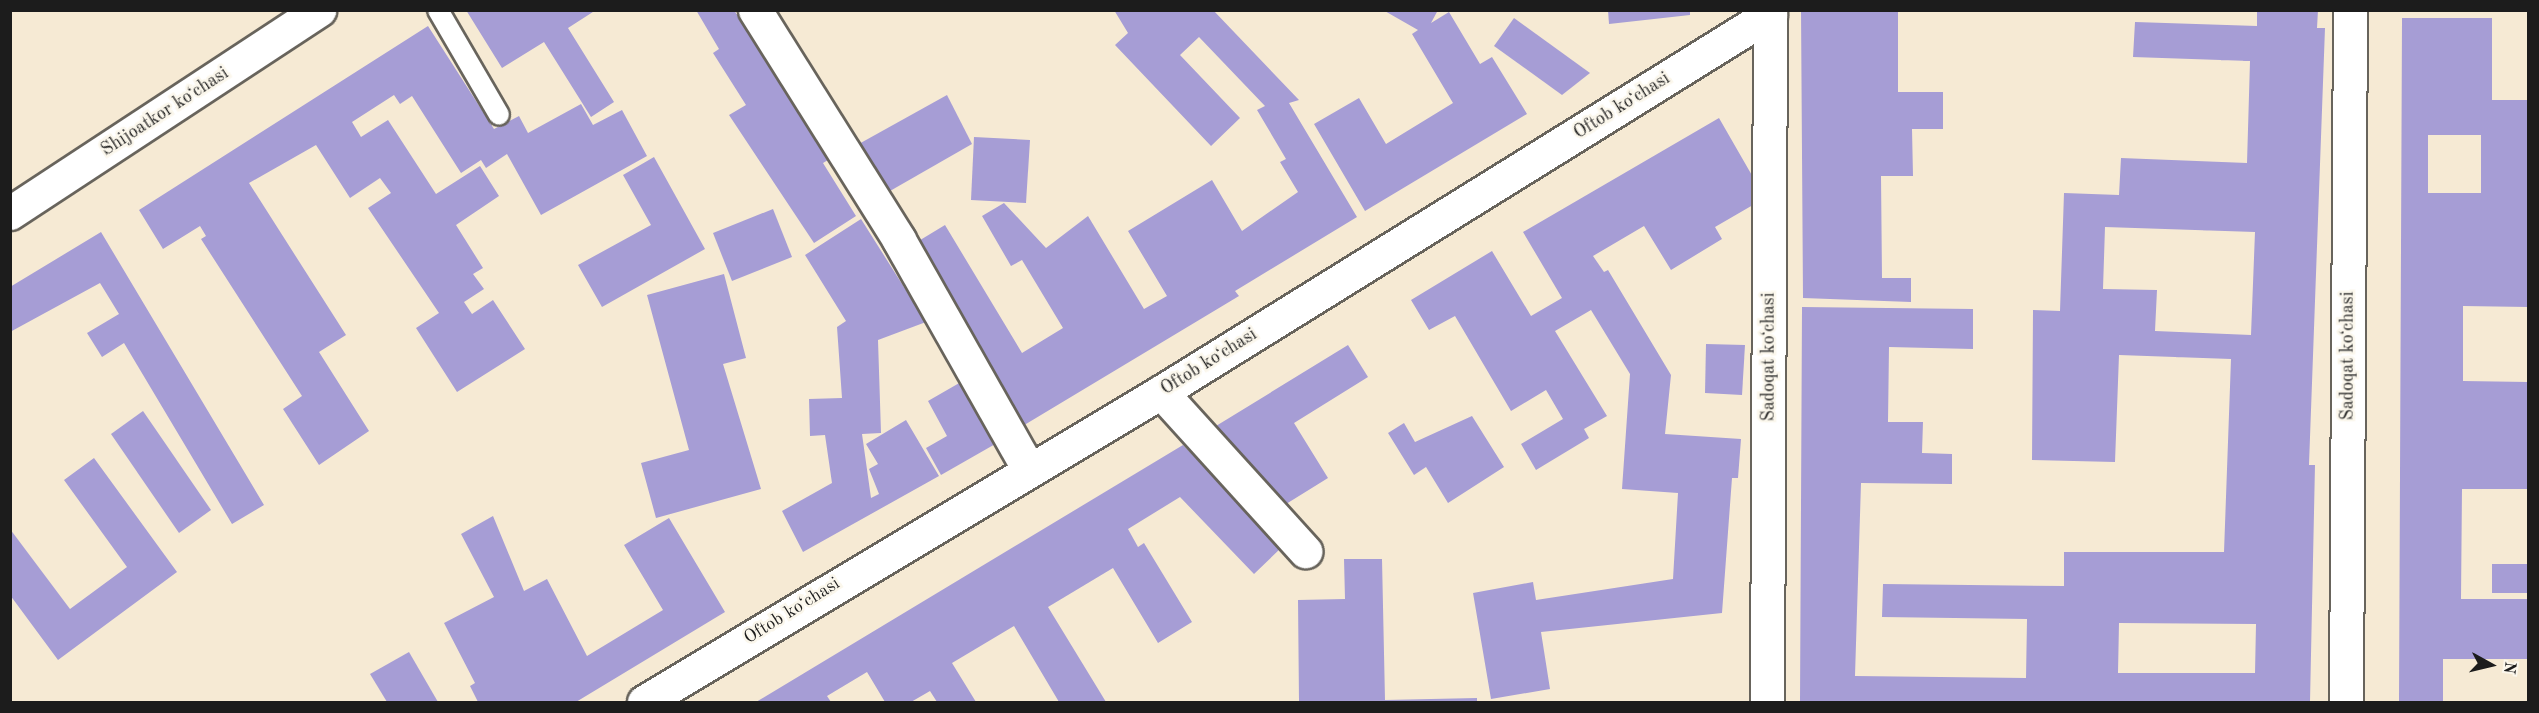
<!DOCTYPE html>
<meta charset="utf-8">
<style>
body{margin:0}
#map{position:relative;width:2539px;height:713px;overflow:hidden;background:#f6ead4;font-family:"Old Standard TT",serif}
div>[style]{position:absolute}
.building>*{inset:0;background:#a69dd5}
.roads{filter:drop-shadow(2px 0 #68645c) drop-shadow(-2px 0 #68645c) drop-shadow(0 2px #68645c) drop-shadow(0 -2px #68645c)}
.service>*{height:20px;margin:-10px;padding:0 10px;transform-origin:10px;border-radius:10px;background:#fff}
.minor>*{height:33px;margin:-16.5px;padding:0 16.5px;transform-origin:16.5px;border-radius:16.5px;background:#fff}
.tertiary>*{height:33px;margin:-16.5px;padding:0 16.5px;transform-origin:16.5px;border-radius:16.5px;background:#fff}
span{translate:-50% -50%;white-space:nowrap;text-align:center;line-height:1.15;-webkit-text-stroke:5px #fbf7ec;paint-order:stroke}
.street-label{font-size:18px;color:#1c1c1c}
.frame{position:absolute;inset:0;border:12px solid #1c1c1c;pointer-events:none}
.north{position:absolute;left:2461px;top:635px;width:60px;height:60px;-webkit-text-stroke:4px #fbf7ec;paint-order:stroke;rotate:98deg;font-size:16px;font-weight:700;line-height:24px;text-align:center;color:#1c1c1c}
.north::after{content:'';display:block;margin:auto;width:21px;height:27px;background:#1c1c1c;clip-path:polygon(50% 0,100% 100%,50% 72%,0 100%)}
</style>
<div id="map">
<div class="building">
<i style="clip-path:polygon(466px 10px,596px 10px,568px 28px,614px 102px,591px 117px,544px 42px,502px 68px)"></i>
<i style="clip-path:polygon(696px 10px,734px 10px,828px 160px,823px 163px,856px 216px,814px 243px,729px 115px,746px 105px,713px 53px,719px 49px)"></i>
<i style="clip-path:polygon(1114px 10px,1213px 10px,1299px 100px,1289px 103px,1357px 217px,1235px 291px,1239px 296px,1021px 427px,912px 245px,945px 225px,1022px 353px,1063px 328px,1022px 260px,1011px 266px,982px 216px,1004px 203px,1046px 248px,1088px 216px,1144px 309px,1167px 296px,1128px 231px,1212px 180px,1242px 231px,1298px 192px,1280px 162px,1286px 159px,1257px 110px,1265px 106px,1199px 37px,1180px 55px,1240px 118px,1211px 146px,1115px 45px,1128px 33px)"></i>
<i style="clip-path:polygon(1383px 10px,1438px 10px,1431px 23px,1449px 12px,1480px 64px,1492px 57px,1527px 114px,1365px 211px,1314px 124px,1359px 98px,1386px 144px,1453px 103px,1412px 34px,1418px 30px)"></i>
<i style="clip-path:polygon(1608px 10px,1690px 10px,1690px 15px,1609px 24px)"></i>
<i style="clip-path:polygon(1801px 10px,1898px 10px,1898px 92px,1943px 92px,1943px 129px,1912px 129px,1913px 176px,1881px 176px,1882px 278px,1911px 278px,1911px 302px,1803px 298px)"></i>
<i style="clip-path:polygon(evenodd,2257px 10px,2318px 10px,2317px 28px,2325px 28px,2309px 465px,2315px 465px,2310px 702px,1800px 702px,1802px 307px,1973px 309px,1973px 349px,1889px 347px,1888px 422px,1923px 422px,1922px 453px,1952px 454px,1952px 484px,1861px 483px,1855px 676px,2026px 678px,2027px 619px,1882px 617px,1883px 584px,2064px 586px,2064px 552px,2224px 552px,2231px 359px,2119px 355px,2115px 462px,2032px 460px,2033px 310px,2060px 311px,2064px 193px,2119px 195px,2121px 158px,2247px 163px,2250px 61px,2133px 57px,2135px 22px,2257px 26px,2257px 10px,2105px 227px,2255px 232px,2251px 335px,2155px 331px,2157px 290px,2103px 289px,2105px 227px,2257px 10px,2119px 623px,2256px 624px,2255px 673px,2118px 673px,2119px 623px)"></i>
<i style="clip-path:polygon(1514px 18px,1590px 73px,1562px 95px,1494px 46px)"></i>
<i style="clip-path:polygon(evenodd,2402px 18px,2492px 18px,2492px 100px,2528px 100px,2528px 307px,2463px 306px,2463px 381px,2528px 382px,2528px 489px,2462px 489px,2461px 599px,2528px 599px,2528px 659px,2443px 659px,2443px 702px,2399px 702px,2402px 18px,2428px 135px,2481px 135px,2481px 193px,2428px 193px,2428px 135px)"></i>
<i style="clip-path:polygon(428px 26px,494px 129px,519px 116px,528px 133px,581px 104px,593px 125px,622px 110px,647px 156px,541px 215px,507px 154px,486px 168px,481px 160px,461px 173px,412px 96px,400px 104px,394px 95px,352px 122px,361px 137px,388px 120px,436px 194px,480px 166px,499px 196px,456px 225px,483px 268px,473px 274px,484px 289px,464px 302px,472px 314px,493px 300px,525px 349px,457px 392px,416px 328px,439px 313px,368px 208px,391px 193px,380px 178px,350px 198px,316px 145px,249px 183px,346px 335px,319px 352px,369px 431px,319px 465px,283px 409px,302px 396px,201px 239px,206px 236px,200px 226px,163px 249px,139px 210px)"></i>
<i style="clip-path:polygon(947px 95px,972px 144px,883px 195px,857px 145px)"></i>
<i style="clip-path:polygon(1719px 118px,1765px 198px,1715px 227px,1722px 239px,1671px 270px,1644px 226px,1593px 256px,1604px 272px,1608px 270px,1671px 375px,1665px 434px,1741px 439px,1738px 478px,1732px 478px,1722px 613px,1541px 632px,1550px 689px,1491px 699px,1473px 593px,1533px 582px,1536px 600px,1673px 579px,1678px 493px,1622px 489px,1630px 374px,1591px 310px,1555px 331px,1607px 416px,1584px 429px,1589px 438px,1536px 470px,1521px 444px,1563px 419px,1546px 390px,1511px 411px,1455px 316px,1429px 330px,1411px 300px,1492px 251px,1531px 316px,1562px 298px,1523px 232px)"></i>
<i style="clip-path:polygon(974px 137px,1030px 140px,1026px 203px,971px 200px)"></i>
<i style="clip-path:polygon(654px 157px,705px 249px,602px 307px,578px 265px,651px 225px,623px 175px)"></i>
<i style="clip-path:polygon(773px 209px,792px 257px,732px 281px,713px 233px)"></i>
<i style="clip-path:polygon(861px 219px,926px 322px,878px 340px,881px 433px,862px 434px,871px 498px,879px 494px,869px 469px,878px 464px,866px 444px,906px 420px,939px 476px,803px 552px,782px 511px,832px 483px,825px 435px,810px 436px,809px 399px,842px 398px,837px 327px,846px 321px,805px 255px)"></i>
<i style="clip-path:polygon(101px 232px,264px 505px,232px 524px,124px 343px,102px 357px,87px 333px,119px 314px,100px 283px,10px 332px,10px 287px)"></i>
<i style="clip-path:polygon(724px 274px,746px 358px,723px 364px,761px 489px,656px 518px,641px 463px,689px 450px,647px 295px)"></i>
<i style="clip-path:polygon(1706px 344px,1745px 345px,1742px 395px,1705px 393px)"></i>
<i style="clip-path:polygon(1348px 345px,1368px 377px,1294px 423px,1328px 478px,1278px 509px,1255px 490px,1216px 426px)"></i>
<i style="clip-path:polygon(961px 382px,997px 443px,941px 475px,926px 448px,947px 436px,928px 401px)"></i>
<i style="clip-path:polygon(143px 411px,211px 510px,179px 533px,111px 434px)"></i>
<i style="clip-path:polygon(1472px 416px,1504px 467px,1448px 503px,1426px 467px,1414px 475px,1388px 433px,1404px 423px,1415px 442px)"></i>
<i style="clip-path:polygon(1183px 445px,1282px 547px,1254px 574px,1180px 497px,1128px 529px,1138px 547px,1144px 543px,1192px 622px,1158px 643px,1113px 568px,1048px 607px,1106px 702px,1059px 702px,1014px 626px,952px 663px,976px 702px,937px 702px,930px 691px,911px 702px,885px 702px,867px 672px,827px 696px,831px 702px,756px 702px)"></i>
<i style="clip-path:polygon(94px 458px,177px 572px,58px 660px,10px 595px,10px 529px,70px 609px,127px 567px,64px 480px)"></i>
<i style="clip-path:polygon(493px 516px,524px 591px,547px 579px,587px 656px,663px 610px,624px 545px,669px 518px,725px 612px,576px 702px,478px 702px,470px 686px,475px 683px,444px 623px,494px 597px,461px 534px)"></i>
<i style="clip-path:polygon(1344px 559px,1382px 559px,1385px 700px,1477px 698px,1477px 702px,1299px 702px,1298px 600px,1345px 599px)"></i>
<i style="clip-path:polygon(2492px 564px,2528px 564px,2528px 593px,2492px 593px)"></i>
<i style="clip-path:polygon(409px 652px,438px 702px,387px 702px,370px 674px)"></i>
</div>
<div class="roads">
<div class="service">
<i style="left:438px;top:10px;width:121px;rotate:59.8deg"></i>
</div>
<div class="minor">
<i style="left:755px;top:10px;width:271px;rotate:57.9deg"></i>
<i style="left:899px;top:240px;width:264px;rotate:60.5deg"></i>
<i style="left:1161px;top:392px;width:215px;rotate:47.8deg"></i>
<i style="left:644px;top:702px;width:603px;rotate:-30.95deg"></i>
<i style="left:1161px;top:392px;width:717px;rotate:-31.83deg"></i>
<i style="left:1767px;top:702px;width:692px;rotate:-89.75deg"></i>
<i style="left:2346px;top:702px;width:692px;rotate:-89.67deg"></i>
</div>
<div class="tertiary">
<i style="left:10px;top:213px;width:370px;rotate:-33.3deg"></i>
</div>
</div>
<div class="street-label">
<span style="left:1622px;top:106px;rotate:-32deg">Oftob koʻchasi</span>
<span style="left:165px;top:112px;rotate:-33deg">Shijoatkor koʻchasi</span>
<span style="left:2348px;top:356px;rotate:-90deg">Sadoqat koʻchasi</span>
<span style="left:1769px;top:357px;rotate:-90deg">Sadoqat koʻchasi</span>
<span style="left:1209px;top:362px;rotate:-32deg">Oftob koʻchasi</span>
<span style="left:792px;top:611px;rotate:-32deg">Oftob koʻchasi</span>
</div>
<div class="frame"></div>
<div class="north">N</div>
</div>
